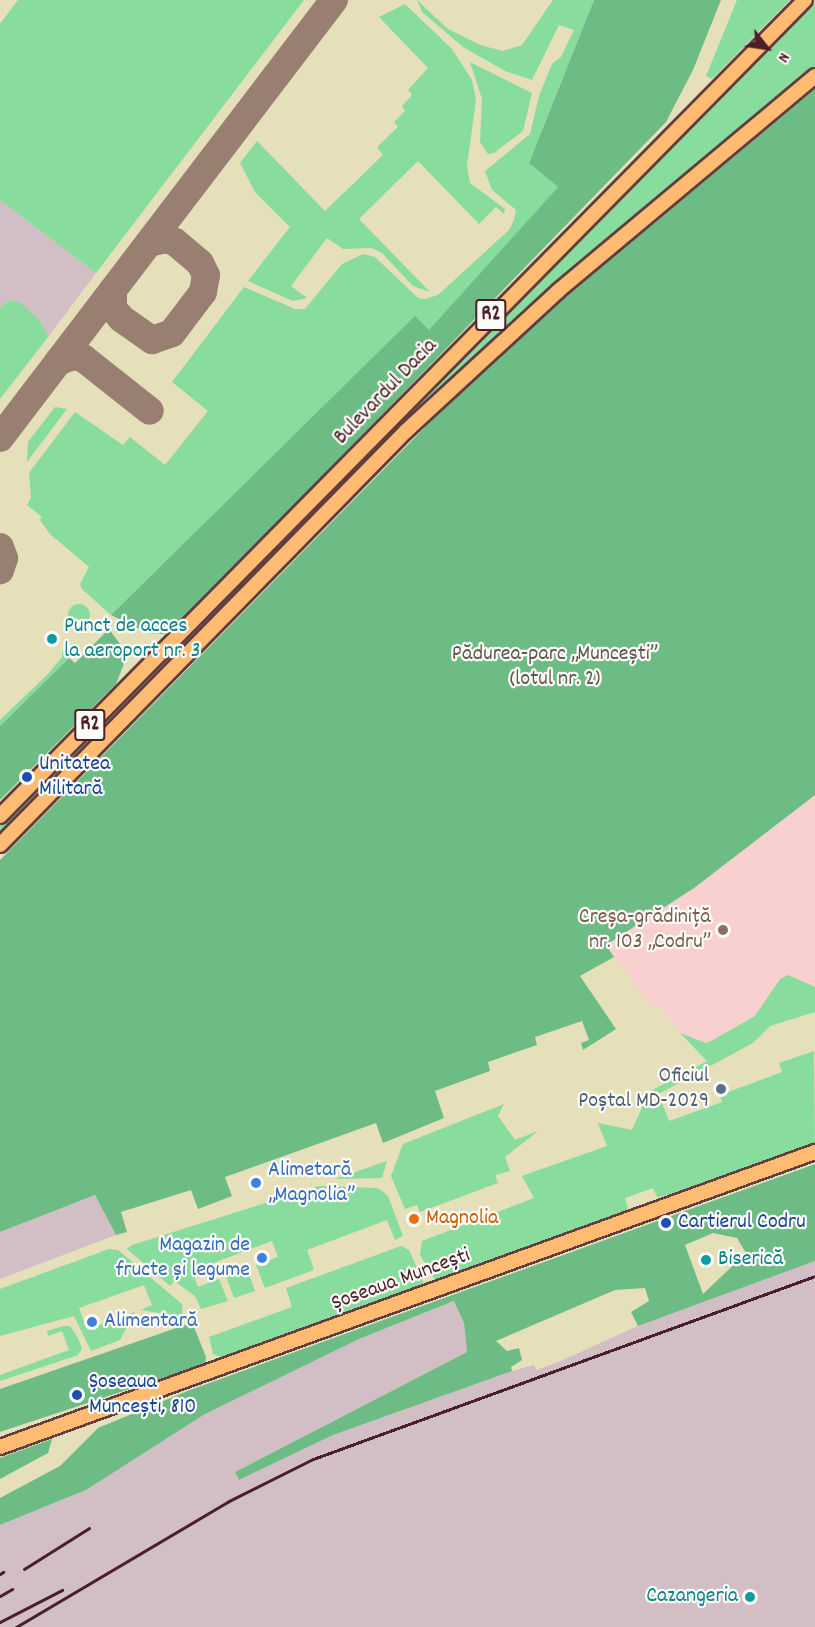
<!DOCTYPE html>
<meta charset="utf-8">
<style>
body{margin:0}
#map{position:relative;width:815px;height:1627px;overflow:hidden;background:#e5dfba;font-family:Dekko,sans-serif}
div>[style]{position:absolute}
.built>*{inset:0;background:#f7d0cf}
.industrial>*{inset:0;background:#d2bec5}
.green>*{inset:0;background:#87dc9e}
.round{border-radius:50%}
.forest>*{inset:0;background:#6dbc85}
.taxiway>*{height:28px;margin:-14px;padding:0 14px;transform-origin:14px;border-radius:14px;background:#987f72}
.roads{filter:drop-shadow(2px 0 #613c40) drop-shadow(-2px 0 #613c40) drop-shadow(0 2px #613c40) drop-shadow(0 -2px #613c40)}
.major>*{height:14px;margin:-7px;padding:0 7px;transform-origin:7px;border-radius:7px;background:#febb71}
.rail>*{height:3px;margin:-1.5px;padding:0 1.5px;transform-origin:1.5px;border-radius:1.5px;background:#4a1f2b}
.dots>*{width:16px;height:16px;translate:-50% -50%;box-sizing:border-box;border:3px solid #fdfcf7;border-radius:50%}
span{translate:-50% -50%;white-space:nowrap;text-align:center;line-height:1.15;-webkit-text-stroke:4.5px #fdfcf7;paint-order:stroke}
.shield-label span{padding:2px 4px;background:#fdfcf7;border:2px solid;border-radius:4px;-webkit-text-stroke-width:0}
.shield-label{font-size:21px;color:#4a1f2b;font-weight:700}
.street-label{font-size:22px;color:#4a1f2b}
.culture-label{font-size:22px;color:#0d838f}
.left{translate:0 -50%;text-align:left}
.right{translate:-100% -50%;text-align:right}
.park-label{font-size:22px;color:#5c584e}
.transit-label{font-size:22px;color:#164399}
.education-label{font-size:22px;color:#785e54}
.service-label{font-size:22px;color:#4e5e75}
.shop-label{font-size:22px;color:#366cbe}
.food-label{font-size:22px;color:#c56008}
.north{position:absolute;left:737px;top:18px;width:60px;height:60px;-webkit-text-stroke:4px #fdfcf7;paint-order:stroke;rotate:120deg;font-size:16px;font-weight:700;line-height:24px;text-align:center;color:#4a1f2b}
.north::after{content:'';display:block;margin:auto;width:21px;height:27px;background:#4a1f2b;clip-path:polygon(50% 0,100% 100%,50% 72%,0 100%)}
</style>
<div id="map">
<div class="built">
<i style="clip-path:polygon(815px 795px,815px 987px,789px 975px,780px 979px,755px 1016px,713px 1040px,706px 1043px,680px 1033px,661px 1008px,650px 1005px,606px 945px,694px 888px)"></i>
</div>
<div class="industrial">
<i style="clip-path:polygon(0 200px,96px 273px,48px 337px,41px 322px,9px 300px,0 308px)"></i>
<i style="clip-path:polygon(95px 1195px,116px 1235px,0 1279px,0 1232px)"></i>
<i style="clip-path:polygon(815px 1261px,815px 1627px,0 1627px,0 1525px,86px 1490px,205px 1414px,359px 1339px,455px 1301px,464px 1323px,467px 1352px,235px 1472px,239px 1480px,333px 1435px,512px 1371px,534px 1365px,536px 1370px,556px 1363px,638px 1326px)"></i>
</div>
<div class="green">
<i style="clip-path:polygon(18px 0,304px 0,96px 273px,0 200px,0 24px)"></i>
<i style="clip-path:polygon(417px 0,448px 29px,480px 45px,503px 51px,522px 45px,553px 0,594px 0,529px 163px,558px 187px,429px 331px,415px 317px,111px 615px,82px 589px,80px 584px,89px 567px,50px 534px,40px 520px,42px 517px,27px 505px,31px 498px,29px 473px,75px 412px,123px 445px,130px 437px,165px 465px,208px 411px,172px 382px,244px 287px,295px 309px,305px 309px,342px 264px,363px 254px,375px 257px,418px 298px,425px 299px,438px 295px,509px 230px,514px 220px,516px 210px,492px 190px,485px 171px,530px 134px,539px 96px,552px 64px,561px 57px,574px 30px,559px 25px,532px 80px,505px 71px,463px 47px,422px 12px)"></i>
<i style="clip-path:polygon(737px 0,790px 0,712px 79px,706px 76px)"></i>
<i style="clip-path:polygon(815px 3px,815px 68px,702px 159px,537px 301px,404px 426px,178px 655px,172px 656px,173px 650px,515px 303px)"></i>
<i style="clip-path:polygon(405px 4px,452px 49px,472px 80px,476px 100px,467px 166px,470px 183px,505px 209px,504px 214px,496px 207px,479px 224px,418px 161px,359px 219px,430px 292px,413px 286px,382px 253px,371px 248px,343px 249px,327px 238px,291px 286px,307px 298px,293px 301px,248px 281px,290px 227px,255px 192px,240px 163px,257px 141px,325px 211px,383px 155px,377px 147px,398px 127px,394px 122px,405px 111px,402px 106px,412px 95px,408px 90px,428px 68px,379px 17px)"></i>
<i style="clip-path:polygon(470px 62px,532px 93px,523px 131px,494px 153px,488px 154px,480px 142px,482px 99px)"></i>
<i style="clip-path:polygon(9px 300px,21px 303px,41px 322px,48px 337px,0 399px,0 308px)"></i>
<i style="clip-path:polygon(55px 407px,67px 409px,27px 462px,28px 442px)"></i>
<i class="round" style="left:68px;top:604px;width:22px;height:22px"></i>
<i style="clip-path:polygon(62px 651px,69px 658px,0 726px,0 720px,49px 673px,62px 657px)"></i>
<i style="clip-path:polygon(159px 664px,164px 671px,0 836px,0 825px)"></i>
<i style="clip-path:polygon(788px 975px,815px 987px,815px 1012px,770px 1026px,753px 1043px,653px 1097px,655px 1106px,662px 1103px,669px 1121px,722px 1102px,720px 1095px,782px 1072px,779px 1063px,814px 1051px,815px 1145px,675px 1194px,657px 1197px,653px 1188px,625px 1198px,628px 1208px,624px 1215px,436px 1282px,420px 1255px,422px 1241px,534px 1198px,522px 1176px,607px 1146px,598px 1123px,632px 1130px,649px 1092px,707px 1061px,680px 1033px,706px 1043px,713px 1040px,755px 1016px,780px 979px)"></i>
<i style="clip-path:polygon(504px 1104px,498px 1116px,515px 1140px,538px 1131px,505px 1157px,510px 1171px,495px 1175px,498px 1183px,420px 1212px,417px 1205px,405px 1209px,391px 1176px,403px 1144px)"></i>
<i style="clip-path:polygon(387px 1161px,382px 1178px,335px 1179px)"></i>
<i style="clip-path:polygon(319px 1186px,378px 1188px,388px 1196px,403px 1236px,395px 1240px,387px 1220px,307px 1250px,314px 1270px,265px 1288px,256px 1265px,278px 1257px,272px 1241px,192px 1271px,198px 1287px,219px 1279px,228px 1301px,201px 1309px,195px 1296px,174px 1281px,170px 1286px,127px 1249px,132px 1245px)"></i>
<i style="clip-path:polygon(401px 1246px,409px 1250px,424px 1284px,420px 1288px,224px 1358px,213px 1354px,209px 1337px,292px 1307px,286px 1288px)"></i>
<i style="clip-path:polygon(109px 1249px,118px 1250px,182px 1304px,183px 1317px,141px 1310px,152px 1305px,144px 1285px,79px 1308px,87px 1329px,135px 1312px,120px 1340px,91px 1351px,74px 1316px,0 1336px,0 1289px)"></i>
<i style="clip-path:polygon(247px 1269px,255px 1291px,234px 1298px,226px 1276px)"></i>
<i style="clip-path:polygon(63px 1326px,70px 1326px,78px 1338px,82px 1348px,78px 1355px,0 1381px,0 1375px,69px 1350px,62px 1331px,48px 1336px,47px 1331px)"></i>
</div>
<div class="forest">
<i style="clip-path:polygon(594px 0,721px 0,693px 70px,666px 122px,174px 629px,164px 634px,148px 633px,111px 615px,415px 316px,429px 330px,558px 187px,529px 163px)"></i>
<i style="clip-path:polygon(815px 89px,815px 795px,694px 888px,606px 945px,614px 957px,580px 976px,616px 1029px,583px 1050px,581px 1043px,589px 1040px,582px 1021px,535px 1037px,537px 1045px,488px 1062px,490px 1071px,435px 1091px,444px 1118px,383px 1143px,376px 1123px,225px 1177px,232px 1196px,198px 1209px,191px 1190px,121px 1212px,127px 1232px,116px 1235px,95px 1195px,0 1232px,0 860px,439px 413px,540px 318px)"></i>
<i style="clip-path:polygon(109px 629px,123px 648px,125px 661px,116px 684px,0 800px,0 726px,69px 658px,75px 663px)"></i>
<i style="clip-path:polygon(evenodd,815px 1164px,815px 1261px,638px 1326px,631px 1312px,649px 1301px,645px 1288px,615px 1290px,496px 1341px,507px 1351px,519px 1348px,522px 1360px,511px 1367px,512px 1371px,333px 1435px,239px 1480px,235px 1472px,467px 1352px,464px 1323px,454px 1301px,359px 1339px,205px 1414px,86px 1490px,0 1525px,0 1498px,60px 1466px,98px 1428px,190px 1390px,815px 1164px,713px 1233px,737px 1238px,746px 1253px,703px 1294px,685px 1245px,713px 1233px)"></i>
<i style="clip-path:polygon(185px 1325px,194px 1327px,206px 1357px,205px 1364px,0 1432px,0 1389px)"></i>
<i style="clip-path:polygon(52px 1439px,48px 1453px,0 1479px,0 1458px)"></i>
</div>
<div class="taxiway">
<i style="left:113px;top:290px;width:19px;rotate:90deg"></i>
<i style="left:113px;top:309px;width:13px;rotate:48deg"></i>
<i style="left:122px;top:319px;width:37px;rotate:35deg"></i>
<i style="left:152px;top:340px;width:21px;rotate:-19deg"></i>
<i style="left:172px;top:333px;width:51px;rotate:-52.9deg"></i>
<i style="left:203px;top:292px;width:17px;rotate:-80deg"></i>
<i style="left:206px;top:275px;width:13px;rotate:-117deg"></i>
<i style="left:200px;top:263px;width:33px;rotate:-140deg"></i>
<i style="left:175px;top:242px;width:9px;rotate:-162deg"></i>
<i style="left:166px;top:239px;width:17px;rotate:167deg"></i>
<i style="left:58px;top:362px;width:15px;rotate:-23deg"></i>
<i style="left:72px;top:356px;width:11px;rotate:10deg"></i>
<i style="left:83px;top:358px;width:85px;rotate:38.3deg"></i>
<i style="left:0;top:438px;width:551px;rotate:-52.67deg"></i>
<i style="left:0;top:547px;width:12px;rotate:70deg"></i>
<i style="left:4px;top:558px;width:13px;rotate:108deg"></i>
</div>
<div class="roads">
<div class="major">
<i style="left:0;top:816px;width:1146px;rotate:-45.39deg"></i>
<i style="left:0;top:845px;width:580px;rotate:-45.56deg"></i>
<i style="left:406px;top:431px;width:207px;rotate:-42.6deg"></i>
<i style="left:558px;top:291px;width:335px;rotate:-39.9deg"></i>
<i style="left:0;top:1447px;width:867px;rotate:-19.9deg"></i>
</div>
</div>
<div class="rail">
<i style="left:24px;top:1569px;width:77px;rotate:-32.2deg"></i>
<i style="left:0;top:1574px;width:4px;rotate:-34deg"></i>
<i style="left:0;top:1596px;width:14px;rotate:-30deg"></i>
<i style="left:0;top:1622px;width:70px;rotate:-27.3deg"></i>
<i style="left:16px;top:1627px;width:247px;rotate:-30.6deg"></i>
<i style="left:229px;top:1501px;width:94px;rotate:-26.6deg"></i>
<i style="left:313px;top:1459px;width:534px;rotate:-20.03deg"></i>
</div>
<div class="dots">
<i style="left:52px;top:639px;background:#0f9aa8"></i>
<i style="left:27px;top:777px;background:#1a4fb4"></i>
<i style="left:723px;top:930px;background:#8d6e63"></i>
<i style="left:721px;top:1089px;background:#5c6f8a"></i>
<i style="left:256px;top:1183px;background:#3f7fe0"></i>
<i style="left:414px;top:1219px;background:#e8710a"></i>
<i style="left:666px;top:1223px;background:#1a4fb4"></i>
<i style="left:262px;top:1258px;background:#3f7fe0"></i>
<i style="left:706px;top:1260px;background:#0f9aa8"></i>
<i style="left:92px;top:1322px;background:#3f7fe0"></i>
<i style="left:77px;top:1395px;background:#1a4fb4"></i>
<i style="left:750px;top:1597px;background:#0f9aa8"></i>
</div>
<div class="shield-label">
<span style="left:491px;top:315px">R2</span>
<span style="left:90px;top:725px">R2</span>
</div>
<div class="street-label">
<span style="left:386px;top:392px;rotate:-46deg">Bulevardul Dacia</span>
<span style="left:401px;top:1280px;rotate:-20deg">Șoseaua Muncești</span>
</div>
<div class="culture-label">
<span class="left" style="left:64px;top:639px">Punct de acces<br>la aeroport nr. 3</span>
<span class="left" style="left:718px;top:1260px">Biserică</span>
<span class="right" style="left:738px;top:1597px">Cazangeria</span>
</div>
<div class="park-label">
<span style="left:555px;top:667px">Pădurea-parc „Muncești”<br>(lotul nr. 2)</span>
</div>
<div class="transit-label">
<span class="left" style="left:39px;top:777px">Unitatea<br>Militară</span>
<span class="left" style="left:678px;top:1223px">Cartierul Codru</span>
<span class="left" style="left:89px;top:1395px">Șoseaua<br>Muncești, 810</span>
</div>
<div class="education-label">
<span class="right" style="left:711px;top:930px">Creșa-grădiniță<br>nr. 103 „Codru”</span>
</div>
<div class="service-label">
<span class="right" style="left:709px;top:1089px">Oficiul<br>Poștal MD-2029</span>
</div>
<div class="shop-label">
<span class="left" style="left:268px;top:1183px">Alimetară<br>„Magnolia”</span>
<span class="right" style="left:250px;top:1258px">Magazin de<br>fructe și legume</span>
<span class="left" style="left:104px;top:1322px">Alimentară</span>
</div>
<div class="food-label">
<span class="left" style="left:426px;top:1219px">Magnolia</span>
</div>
<div class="north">N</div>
</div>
